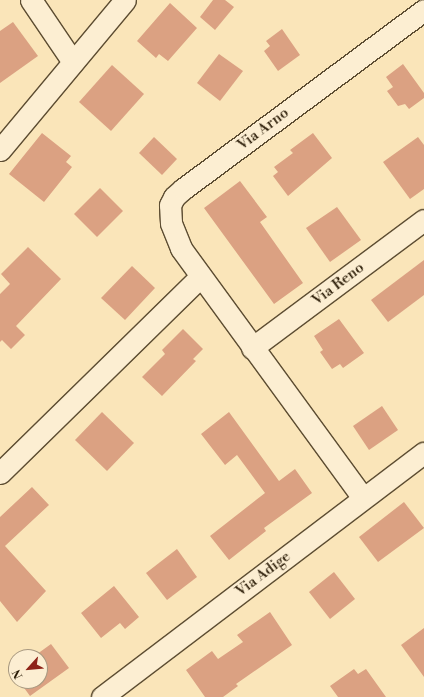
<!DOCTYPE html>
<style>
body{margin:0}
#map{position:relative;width:424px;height:697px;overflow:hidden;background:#fae5b9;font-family:"Libre Bodoni",serif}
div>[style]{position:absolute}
.building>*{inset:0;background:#dba182}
.roads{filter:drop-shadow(1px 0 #5d4d32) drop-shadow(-1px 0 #5d4d32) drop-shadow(0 1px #5d4d32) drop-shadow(0 -1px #5d4d32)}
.minor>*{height:21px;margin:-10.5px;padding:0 10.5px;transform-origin:10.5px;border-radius:10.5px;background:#fceed2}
span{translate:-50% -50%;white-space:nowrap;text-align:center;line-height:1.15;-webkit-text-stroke:3px #fceed2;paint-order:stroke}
.street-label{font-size:15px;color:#291a05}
.north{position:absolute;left:8px;top:649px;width:40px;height:40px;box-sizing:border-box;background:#fceed2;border:1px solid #a89980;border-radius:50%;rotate:243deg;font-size:11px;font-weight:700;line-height:16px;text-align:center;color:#291a05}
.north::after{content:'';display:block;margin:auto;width:14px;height:18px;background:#8f2418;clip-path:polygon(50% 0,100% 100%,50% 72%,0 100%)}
</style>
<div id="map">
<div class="building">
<i style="clip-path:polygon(213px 0,225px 0,234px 7px,215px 30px,200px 17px)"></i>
<i style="clip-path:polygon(170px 3px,197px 28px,168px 61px,159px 54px,156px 58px,137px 41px)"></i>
<i style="clip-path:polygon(13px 22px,38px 56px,0 83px,0 31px)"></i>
<i style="clip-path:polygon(282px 29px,300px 55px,278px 71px,264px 51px,270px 46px,266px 41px)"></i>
<i style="clip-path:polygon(219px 54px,243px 71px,220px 101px,197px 83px)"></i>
<i style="clip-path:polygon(403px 64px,424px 93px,424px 98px,409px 109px,405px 104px,398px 106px,387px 91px,393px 87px,386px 77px)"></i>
<i style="clip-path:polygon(112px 65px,144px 94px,111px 131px,79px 102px)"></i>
<i style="clip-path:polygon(42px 133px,71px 156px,66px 162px,72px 167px,44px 202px,9px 174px)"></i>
<i style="clip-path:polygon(313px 133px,332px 158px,288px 196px,273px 176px,278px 172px,274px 167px,293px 153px,290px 150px)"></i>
<i style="clip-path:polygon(154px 137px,177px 159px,162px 175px,139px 153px)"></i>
<i style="clip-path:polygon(418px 137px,424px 145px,424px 189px,410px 199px,383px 162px)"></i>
<i style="clip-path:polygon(240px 181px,267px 217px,260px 222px,303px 283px,274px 304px,204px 208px)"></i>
<i style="clip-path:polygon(100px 188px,123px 211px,97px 237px,74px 214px)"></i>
<i style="clip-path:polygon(337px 207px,361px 240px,330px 262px,306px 228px)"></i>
<i style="clip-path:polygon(28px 247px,61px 279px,16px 326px,25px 335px,11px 349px,2px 340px,0 342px,0 294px,10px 284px,1px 274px)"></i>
<i style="clip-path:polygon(424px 260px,424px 295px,388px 322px,371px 300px)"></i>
<i style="clip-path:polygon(132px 266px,155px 288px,125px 320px,101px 298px)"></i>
<i style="clip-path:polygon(339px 319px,364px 353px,343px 368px,340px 364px,332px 369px,320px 352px,323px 350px,314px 336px)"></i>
<i style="clip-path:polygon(183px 329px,203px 349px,193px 359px,196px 361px,162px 396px,142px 377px,165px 354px,162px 350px)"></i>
<i style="clip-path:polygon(382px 406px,398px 430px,369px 450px,353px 426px)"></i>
<i style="clip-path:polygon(102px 412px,134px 443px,107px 471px,75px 440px)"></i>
<i style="clip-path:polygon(229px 412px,279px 481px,295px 469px,312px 493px,264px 528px,266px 531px,229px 560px,210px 536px,265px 493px,237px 455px,225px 465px,201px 434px)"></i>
<i style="clip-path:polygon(32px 487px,49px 505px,5px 546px,46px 591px,17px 622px,0 601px,0 517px)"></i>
<i style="clip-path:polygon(404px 502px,424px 528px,378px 562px,359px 537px)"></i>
<i style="clip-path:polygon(177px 549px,197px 577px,167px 600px,146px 573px)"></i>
<i style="clip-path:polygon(334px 572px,355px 599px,330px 619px,309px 592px)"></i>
<i style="clip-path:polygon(114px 586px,139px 617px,125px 629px,120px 623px,101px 638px,81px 613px)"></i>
<i style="clip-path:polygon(270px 612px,292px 645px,236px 684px,238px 686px,223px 697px,205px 697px,186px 670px,212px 651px,218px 659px,243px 642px,237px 635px)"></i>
<i style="clip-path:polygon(424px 628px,424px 677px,401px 645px)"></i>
<i style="clip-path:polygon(51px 644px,69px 668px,30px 696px,19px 681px,40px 681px,40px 657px,33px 657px)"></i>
<i style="clip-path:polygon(354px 669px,358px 674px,366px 669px,386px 697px,338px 697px,330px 686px)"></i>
</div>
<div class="roads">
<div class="minor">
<i style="left:31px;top:0;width:75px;rotate:55.9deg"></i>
<i style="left:0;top:150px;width:195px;rotate:-50.2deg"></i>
<i style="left:252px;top:348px;width:214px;rotate:-36.7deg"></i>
<i style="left:0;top:473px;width:280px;rotate:-44.4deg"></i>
<i style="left:363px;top:498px;width:309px;rotate:-126.1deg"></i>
<i style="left:181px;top:248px;width:27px;rotate:-112deg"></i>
<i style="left:171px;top:223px;width:18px;rotate:-93deg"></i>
<i style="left:170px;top:205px;width:9px;rotate:-63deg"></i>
<i style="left:174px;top:197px;width:12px;rotate:-42deg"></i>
<i style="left:183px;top:189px;width:300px;rotate:-36.6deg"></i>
<i style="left:102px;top:697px;width:404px;rotate:-37.2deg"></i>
</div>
</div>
<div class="street-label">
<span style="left:263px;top:129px;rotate:-37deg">Via Arno</span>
<span style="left:338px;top:284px;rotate:-37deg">Via Reno</span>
<span style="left:263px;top:574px;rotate:-37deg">Via Adige</span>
</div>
<div class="north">N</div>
</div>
